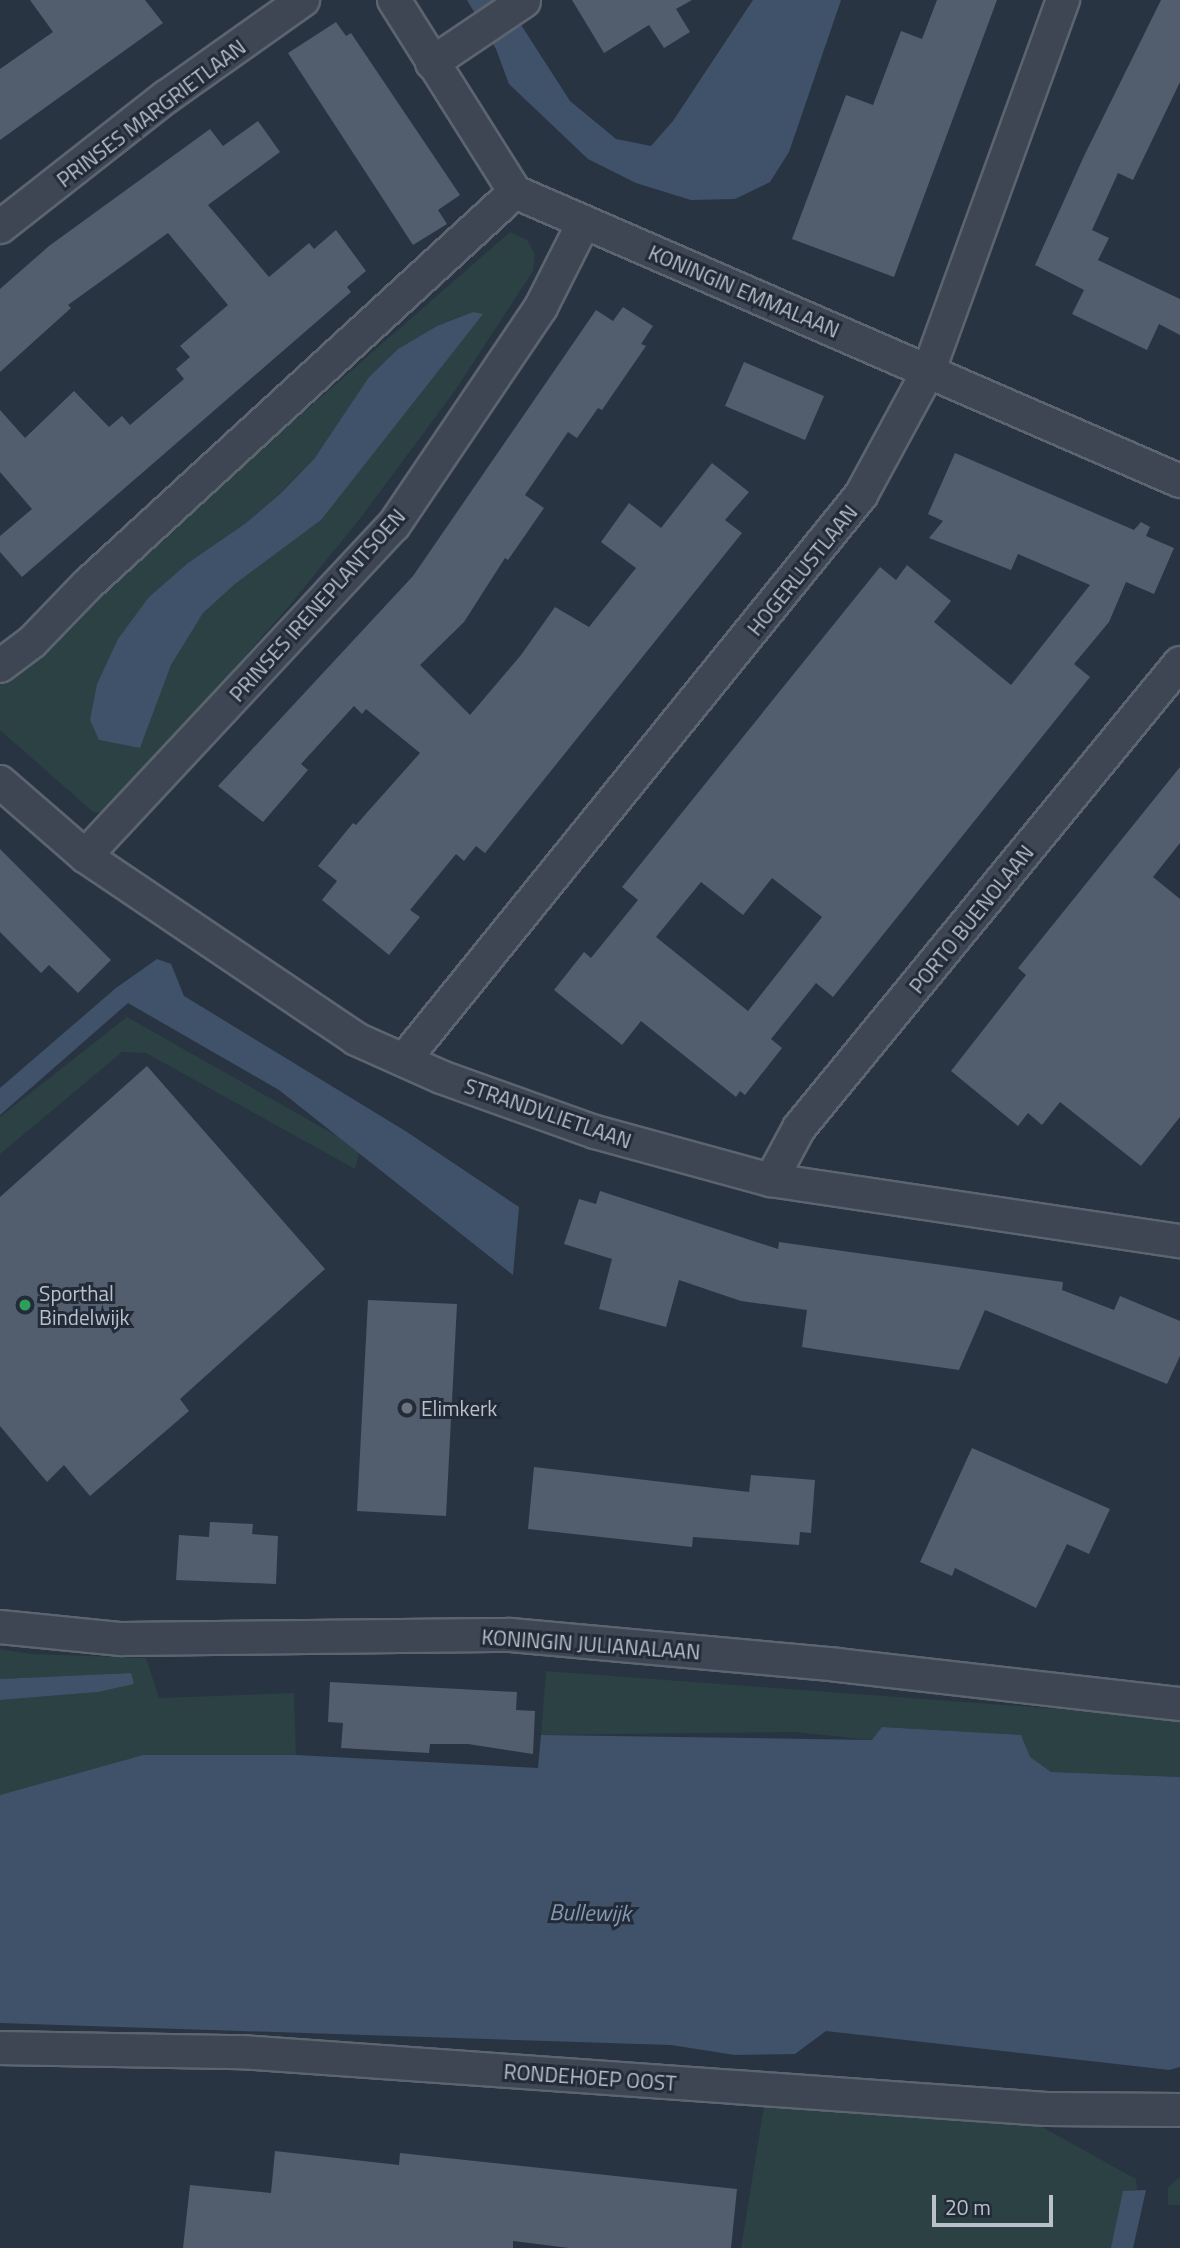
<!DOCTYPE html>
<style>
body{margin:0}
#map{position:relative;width:1180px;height:2248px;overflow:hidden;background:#293442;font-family:"Titillium Web",sans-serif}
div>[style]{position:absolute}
.green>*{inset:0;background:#2b4143}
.water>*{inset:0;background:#40526a}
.building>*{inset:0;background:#525d6d}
.roads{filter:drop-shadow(2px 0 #5b646f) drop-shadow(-2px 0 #5b646f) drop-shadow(0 2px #5b646f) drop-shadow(0 -2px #5b646f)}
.street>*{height:32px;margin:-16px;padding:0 16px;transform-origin:16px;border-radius:16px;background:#3d4652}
.dots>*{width:19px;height:19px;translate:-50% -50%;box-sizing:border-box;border:4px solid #222b37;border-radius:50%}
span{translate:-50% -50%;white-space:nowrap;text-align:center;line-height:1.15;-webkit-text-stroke:6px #222b37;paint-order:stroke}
.street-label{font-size:21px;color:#bac1cc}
.poi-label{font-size:21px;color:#bac1cc}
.left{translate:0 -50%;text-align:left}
.water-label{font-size:23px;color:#8498b1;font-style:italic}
.scale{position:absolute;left:932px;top:2195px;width:121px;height:32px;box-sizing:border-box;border:4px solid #bac1cc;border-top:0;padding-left:9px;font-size:21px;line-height:24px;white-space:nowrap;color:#bac1cc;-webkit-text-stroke:5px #222b37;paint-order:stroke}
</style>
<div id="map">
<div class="green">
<i style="clip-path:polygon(evenodd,510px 232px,527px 240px,535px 254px,533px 271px,454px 392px,362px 516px,290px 605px,107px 813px,93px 812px,0 730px,0 684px,218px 487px,510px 232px,473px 312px,321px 520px,235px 584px,203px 613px,171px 665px,140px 748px,99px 740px,149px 597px,188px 563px,246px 523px,280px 493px,314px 459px,369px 377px,398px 349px,437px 326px,473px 312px)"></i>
<i style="clip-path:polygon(127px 1017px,360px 1149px,355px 1169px,146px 1053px,122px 1052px,0 1154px,0 1117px)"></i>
<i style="clip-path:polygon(0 1649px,31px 1654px,146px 1658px,159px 1698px,294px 1693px,296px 1755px,143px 1755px,0 1795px,0 1700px,98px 1692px,133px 1684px,131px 1673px,0 1679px)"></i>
<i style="clip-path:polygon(546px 1671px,1180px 1718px,1180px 1777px,1051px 1772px,1029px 1757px,1021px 1735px,883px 1727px,872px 1740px,795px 1732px,541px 1735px)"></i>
<i style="clip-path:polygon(765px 2100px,1015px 2112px,1136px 2179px,1139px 2212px,1132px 2248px,741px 2248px)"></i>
<i style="clip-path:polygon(1180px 2177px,1180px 2205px,1168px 2205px,1168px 2187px)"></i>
</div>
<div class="water">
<i style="clip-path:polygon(467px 0,505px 0,570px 101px,616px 139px,651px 146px,673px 121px,753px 0,841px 0,789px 152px,770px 182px,735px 199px,691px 200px,636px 183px,588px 159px,509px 84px,496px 49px)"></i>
<i style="clip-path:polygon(473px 312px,483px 314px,321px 520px,235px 584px,203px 613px,171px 665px,140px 748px,99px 740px,90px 720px,97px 684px,118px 639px,149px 597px,188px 563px,246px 523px,281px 493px,314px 459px,369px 377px,398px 349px,437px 326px)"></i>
<i style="clip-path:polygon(157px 959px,171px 964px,184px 996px,407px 1132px,519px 1207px,513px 1275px,279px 1090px,128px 1003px,0 1115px,0 1088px,116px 988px)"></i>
<i style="clip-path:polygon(131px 1673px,134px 1684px,98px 1692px,0 1700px,0 1679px)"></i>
<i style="clip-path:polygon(882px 1727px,1021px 1735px,1030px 1757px,1051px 1772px,1180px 1777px,1180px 2067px,1169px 2070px,826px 2031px,795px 2054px,735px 2055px,671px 2045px,0 2023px,0 1795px,143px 1755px,296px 1755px,538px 1768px,541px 1735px,872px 1740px)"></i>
<i style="clip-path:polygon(1146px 2190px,1133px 2248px,1111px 2248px,1123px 2191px)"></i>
</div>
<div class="building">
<i style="clip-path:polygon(30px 0,145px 0,163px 23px,0 140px,0 69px,53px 32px)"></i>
<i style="clip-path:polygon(572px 0,692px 0,676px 9px,690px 32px,664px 48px,649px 25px,604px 53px)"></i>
<i style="clip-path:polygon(937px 0,997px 0,894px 277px,792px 239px,846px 95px,873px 105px,901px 31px,922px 39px)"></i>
<i style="clip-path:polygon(1161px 0,1180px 0,1180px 82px,1133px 180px,1118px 173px,1092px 230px,1109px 238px,1098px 260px,1180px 299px,1180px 335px,1159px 324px,1147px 350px,1072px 314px,1084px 290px,1035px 265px,1084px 156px)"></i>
<i style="clip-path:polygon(336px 22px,346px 36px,351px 33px,460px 195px,438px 210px,447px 224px,413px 245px,288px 53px)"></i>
<i style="clip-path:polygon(258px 121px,280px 152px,208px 205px,269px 277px,309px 243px,314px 249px,336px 230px,366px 271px,347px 287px,351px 292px,22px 577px,0 552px,0 536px,32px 509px,0 472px,0 410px,25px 438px,74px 391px,109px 427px,122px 416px,130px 425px,184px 379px,176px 369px,190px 357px,180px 346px,228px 305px,168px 233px,68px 305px,71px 308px,0 372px,0 289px,49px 246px,210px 129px,223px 146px)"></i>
<i style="clip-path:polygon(623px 307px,653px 326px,641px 344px,646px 346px,602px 410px,598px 408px,577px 438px,568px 432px,525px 495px,544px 508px,508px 560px,505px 558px,464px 622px,420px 665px,470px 715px,521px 655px,555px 607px,589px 627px,636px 568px,601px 542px,629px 503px,661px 528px,712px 463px,749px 492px,725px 520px,742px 533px,485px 853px,476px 846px,464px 861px,456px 854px,410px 910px,420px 917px,389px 955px,322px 900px,337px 881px,318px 866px,353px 823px,356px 825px,420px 753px,366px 709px,362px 714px,354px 706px,301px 764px,308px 770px,263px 822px,218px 786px,413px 576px,596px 310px,613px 321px)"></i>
<i style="clip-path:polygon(744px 362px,824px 396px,805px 440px,725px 406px)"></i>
<i style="clip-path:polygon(evenodd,955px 453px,1134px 530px,1141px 522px,1150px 527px,1146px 536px,1174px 548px,1154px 594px,1126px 582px,1109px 622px,1074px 664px,1090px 677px,833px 997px,816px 983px,771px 1039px,782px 1048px,745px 1095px,740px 1091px,736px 1097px,641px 1021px,622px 1045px,554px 990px,584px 952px,591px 958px,638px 900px,622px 887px,880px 567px,896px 580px,907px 565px,951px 601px,934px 622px,1011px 685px,1090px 585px,1018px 554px,1011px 570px,929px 538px,943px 521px,928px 514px,955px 453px,772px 878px,822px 917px,748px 1011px,656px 937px,701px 882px,743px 915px,772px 878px)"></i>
<i style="clip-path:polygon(1180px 767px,1180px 843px,1153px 877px,1180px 899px,1180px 1117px,1141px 1166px,1060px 1102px,1042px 1125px,1028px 1113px,1018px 1126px,951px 1071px,1026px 975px,1018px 968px)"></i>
<i style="clip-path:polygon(0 849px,111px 960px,78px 993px,49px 965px,41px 973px,0 932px)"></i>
<i style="clip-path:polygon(147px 1066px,325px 1269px,180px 1399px,189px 1411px,90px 1496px,64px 1465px,47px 1482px,0 1426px,0 1197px)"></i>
<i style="clip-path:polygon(600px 1191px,778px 1249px,779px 1242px,1063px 1282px,1062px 1290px,1114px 1310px,1120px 1296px,1180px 1321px,1180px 1356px,1167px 1384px,985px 1310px,959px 1370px,847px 1354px,802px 1347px,807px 1310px,741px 1301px,679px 1280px,666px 1327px,599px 1309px,612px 1259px,564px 1244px,579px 1199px,596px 1204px)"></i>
<i style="clip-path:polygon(368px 1300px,457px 1304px,446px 1516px,357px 1511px)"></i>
<i style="clip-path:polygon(972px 1448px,1110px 1509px,1089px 1554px,1067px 1544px,1036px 1608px,955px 1568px,952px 1576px,920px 1562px)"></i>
<i style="clip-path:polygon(534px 1467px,749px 1492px,751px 1475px,815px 1480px,811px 1533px,800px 1532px,799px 1545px,693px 1537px,692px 1547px,528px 1529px)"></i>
<i style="clip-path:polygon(210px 1522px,253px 1524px,252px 1534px,278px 1536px,276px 1584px,176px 1580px,179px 1535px,209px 1537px)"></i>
<i style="clip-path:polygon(330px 1682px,517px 1692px,516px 1710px,535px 1711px,533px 1754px,468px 1744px,430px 1744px,429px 1753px,341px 1748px,343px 1723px,328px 1722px)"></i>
<i style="clip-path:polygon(275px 2151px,399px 2165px,400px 2153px,737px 2189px,731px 2248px,569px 2248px,513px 2241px,513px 2248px,183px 2248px,190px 2185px,271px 2193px)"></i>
</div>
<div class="roads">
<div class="street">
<i style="left:394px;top:0;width:227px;rotate:57.8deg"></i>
<i style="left:515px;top:192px;width:725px;rotate:23.49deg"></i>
<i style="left:432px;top:63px;width:111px;rotate:-34deg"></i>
<i style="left:0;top:227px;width:211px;rotate:-38.1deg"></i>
<i style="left:166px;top:97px;width:168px;rotate:-35.3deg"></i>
<i style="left:0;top:666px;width:40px;rotate:-37deg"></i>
<i style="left:32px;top:642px;width:79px;rotate:-46deg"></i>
<i style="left:87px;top:585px;width:581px;rotate:-42.56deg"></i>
<i style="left:0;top:782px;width:113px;rotate:41deg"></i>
<i style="left:85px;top:856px;width:327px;rotate:34deg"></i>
<i style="left:356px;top:1039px;width:93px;rotate:24.1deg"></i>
<i style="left:441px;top:1077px;width:164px;rotate:19.7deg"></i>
<i style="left:595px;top:1132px;width:182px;rotate:15.3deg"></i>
<i style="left:771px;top:1180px;width:414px;rotate:8.5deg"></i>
<i style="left:85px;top:856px;width:453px;rotate:-47deg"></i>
<i style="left:394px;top:525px;width:263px;rotate:-56deg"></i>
<i style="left:541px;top:307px;width:95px;rotate:-63.2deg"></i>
<i style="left:404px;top:1060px;width:727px;rotate:-51.03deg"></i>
<i style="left:861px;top:495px;width:142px;rotate:-61.5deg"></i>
<i style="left:929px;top:370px;width:394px;rotate:-70.1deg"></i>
<i style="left:771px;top:1180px;width:59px;rotate:-61.7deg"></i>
<i style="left:799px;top:1128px;width:601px;rotate:-50.67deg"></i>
<i style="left:0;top:1627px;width:122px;rotate:5.7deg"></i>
<i style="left:121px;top:1639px;width:389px;rotate:-0.6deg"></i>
<i style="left:510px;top:1635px;width:328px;rotate:5.2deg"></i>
<i style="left:837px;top:1665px;width:345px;rotate:6.5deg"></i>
<i style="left:0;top:2048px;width:241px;rotate:1deg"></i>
<i style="left:241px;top:2052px;width:807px;rotate:4.05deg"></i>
<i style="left:1046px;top:2109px;width:134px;rotate:0.4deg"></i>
</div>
</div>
<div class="dots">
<i style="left:25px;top:1305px;background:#2e9e5b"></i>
<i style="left:407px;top:1408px;background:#6b7280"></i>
</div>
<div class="street-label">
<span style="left:151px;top:113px;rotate:-37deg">PRINSES MARGRIETLAAN</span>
<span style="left:744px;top:291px;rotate:23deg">KONINGIN EMMALAAN</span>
<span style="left:802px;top:570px;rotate:-51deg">HOGERLUSTLAAN</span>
<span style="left:317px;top:605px;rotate:-48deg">PRINSES IRENEPLANTSOEN</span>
<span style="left:971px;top:919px;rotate:-51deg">PORTO BUENOLAAN</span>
<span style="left:548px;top:1113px;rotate:19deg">STRANDVLIETLAAN</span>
<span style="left:591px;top:1644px;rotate:4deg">KONINGIN JULIANALAAN</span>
<span style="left:590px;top:2077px;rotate:4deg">RONDEHOEP OOST</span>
</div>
<div class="poi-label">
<span class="left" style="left:39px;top:1305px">Sporthal<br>Bindelwijk</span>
<span class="left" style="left:421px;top:1408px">Elimkerk</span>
</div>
<div class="water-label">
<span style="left:590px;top:1913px;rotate:1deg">Bullewijk</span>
</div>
<div class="scale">20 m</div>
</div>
